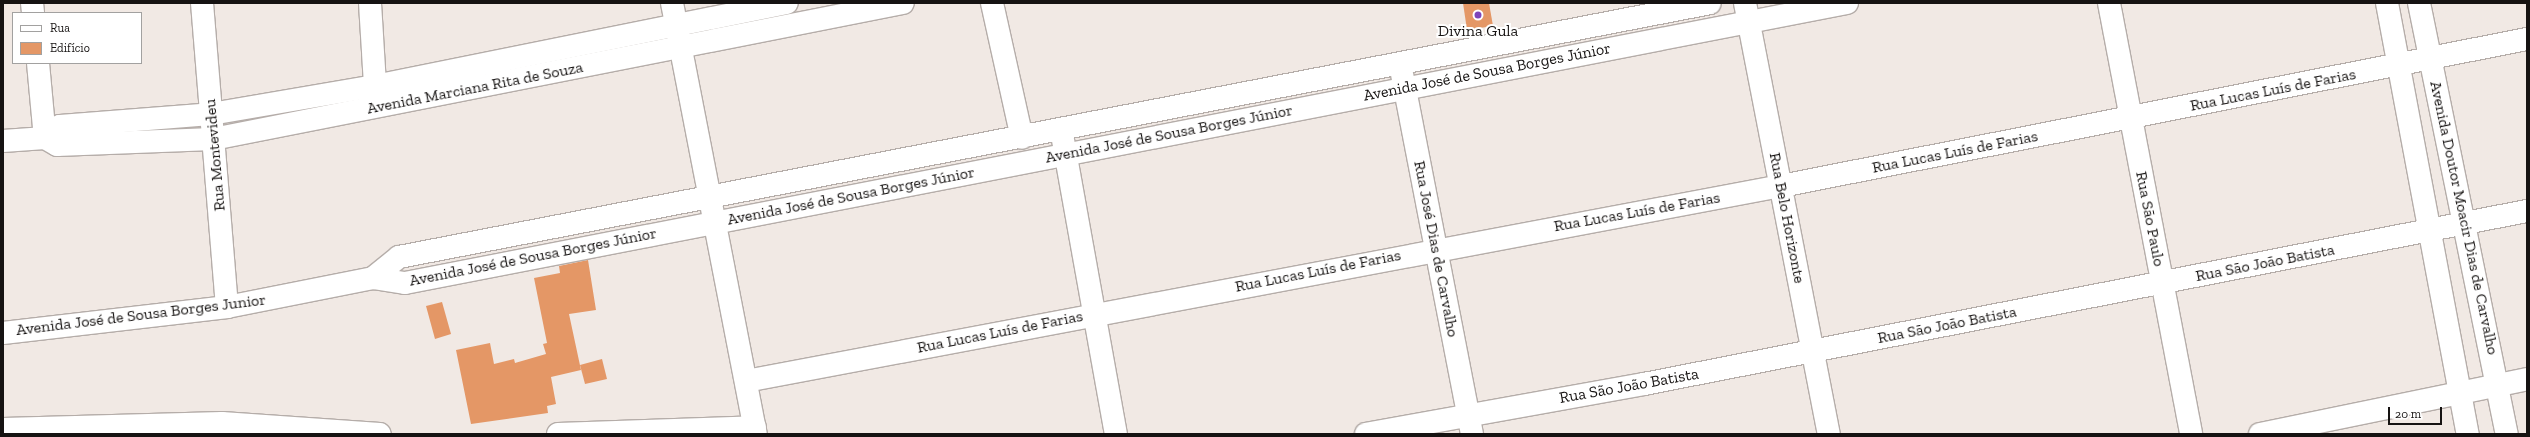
<!DOCTYPE html>
<meta charset="utf-8">
<style>
body{margin:0}
#map{position:relative;width:2530px;height:437px;overflow:hidden;background:#f1e9e4;font-family:"Zilla Slab",serif}
div>[style]{position:absolute}
.building>*{inset:0;background:#e49766}
.roads{filter:drop-shadow(1px 0 #b5ada9) drop-shadow(-1px 0 #b5ada9) drop-shadow(0 1px #b5ada9) drop-shadow(0 -1px #b5ada9)}
.minor>*{height:22px;margin:-11px;padding:0 11px;transform-origin:11px;border-radius:11px;background:#fff}
.dots>*{width:11px;height:11px;translate:-50% -50%;box-sizing:border-box;border:2px solid #fff;border-radius:50%}
span{translate:-50% -50%;white-space:nowrap;text-align:center;line-height:1.15;-webkit-text-stroke:4px #fff;paint-order:stroke}
.poi-label{font-size:16px;color:#161312}
.street-label{font-size:16px;color:#161312}
.frame{position:absolute;inset:0;border:4px solid #161312;pointer-events:none}
.legend{position:absolute;left:12px;top:12px;width:130px;height:52px;box-sizing:border-box;background:#fff;border:1px solid #a2a1a0;margin:0;padding:5px 7px;list-style:none;font-size:12px;color:#161312}
.legend li{display:flex;align-items:center;gap:8px;height:20px}
.legend b{width:20px;border:1px solid #a2a1a0}
.scale{position:absolute;left:2388px;top:407px;width:54px;height:18px;box-sizing:border-box;border:2px solid #161312;border-top:0;padding-left:5px;font-size:12px;line-height:14px;white-space:nowrap;color:#161312;-webkit-text-stroke:3px #fff;paint-order:stroke}
</style>
<div id="map">
<div class="building">
<i style="clip-path:polygon(1463px 3px,1489px 3px,1493px 26px,1467px 30px)"></i>
<i style="clip-path:polygon(588px 260px,596px 310px,569px 314px,581px 370px,551px 377px,556px 404px,547px 406px,548px 413px,471px 424px,456px 350px,490px 343px,494px 364px,514px 359px,515px 363px,546px 354px,543px 344px,547px 343px,534px 278px,560px 273px,559px 266px)"></i>
<i style="clip-path:polygon(442px 302px,451px 334px,435px 339px,426px 306px)"></i>
<i style="clip-path:polygon(602px 359px,607px 379px,585px 384px,580px 365px)"></i>
</div>
<div class="roads">
<div class="minor">
<i style="left:32px;top:3px;width:10px;rotate:84deg"></i>
<i style="left:202px;top:3px;width:305px;rotate:85.3deg"></i>
<i style="left:370px;top:3px;width:97px;rotate:86.5deg"></i>
<i style="left:672px;top:3px;width:439px;rotate:79deg"></i>
<i style="left:992px;top:3px;width:138px;rotate:77.5deg"></i>
<i style="left:1745px;top:3px;width:439px;rotate:79deg"></i>
<i style="left:2109px;top:3px;width:439px;rotate:79.2deg"></i>
<i style="left:2387px;top:3px;width:439px;rotate:79.4deg"></i>
<i style="left:2419px;top:3px;width:440px;rotate:78.5deg"></i>
<i style="left:38px;top:63px;width:75px;rotate:84.7deg"></i>
<i style="left:1402px;top:74px;width:367px;rotate:79deg"></i>
<i style="left:45px;top:138px;width:19px;rotate:-39deg"></i>
<i style="left:60px;top:126px;width:151px;rotate:-4.5deg"></i>
<i style="left:211px;top:114px;width:166px;rotate:-9.7deg"></i>
<i style="left:375px;top:86px;width:420px;rotate:-11.4deg"></i>
<i style="left:1063px;top:140px;width:299px;rotate:79.8deg"></i>
<i style="left:3px;top:141px;width:42px;rotate:-4.1deg"></i>
<i style="left:45px;top:138px;width:14px;rotate:30deg"></i>
<i style="left:57px;top:145px;width:156px;rotate:-2.2deg"></i>
<i style="left:213px;top:139px;width:703px;rotate:-11.15deg"></i>
<i style="left:373px;top:278px;width:33px;rotate:-39deg"></i>
<i style="left:399px;top:257px;width:1335px;rotate:-10.96deg"></i>
<i style="left:3px;top:333px;width:226px;rotate:-6.6deg"></i>
<i style="left:227px;top:307px;width:149px;rotate:-11.2deg"></i>
<i style="left:373px;top:278px;width:32px;rotate:9deg"></i>
<i style="left:405px;top:283px;width:1469px;rotate:-10.99deg"></i>
<i style="left:746px;top:381px;width:1053px;rotate:-10.67deg"></i>
<i style="left:1781px;top:186px;width:760px;rotate:-11.15deg"></i>
<i style="left:3px;top:429px;width:219px;rotate:-1.6deg"></i>
<i style="left:222px;top:423px;width:158px;rotate:4deg"></i>
<i style="left:558px;top:434px;width:197px;rotate:-2deg"></i>
<i style="left:1366px;top:434px;width:282px;rotate:-10.2deg"></i>
<i style="left:1644px;top:384px;width:900px;rotate:-11.09deg"></i>
<i style="left:2260px;top:434px;width:273px;rotate:-11.6deg"></i>
</div>
</div>
<div class="dots">
<i style="left:1478px;top:15px;background:#7d45bb"></i>
</div>
<div class="poi-label">
<span style="left:1478px;top:31px">Divina Gula</span>
</div>
<div class="street-label">
<span style="left:1487px;top:72px;rotate:-11deg">Avenida José de Sousa Borges Júnior</span>
<span style="left:475px;top:88px;rotate:-11deg">Avenida Marciana Rita de Souza</span>
<span style="left:2273px;top:90px;rotate:-11deg">Rua Lucas Luís de Farias</span>
<span style="left:1169px;top:134px;rotate:-11deg">Avenida José de Sousa Borges Júnior</span>
<span style="left:1955px;top:152px;rotate:-11deg">Rua Lucas Luís de Farias</span>
<span style="left:215px;top:155px;rotate:-95deg">Rua Montevideu</span>
<span style="left:851px;top:196px;rotate:-11deg">Avenida José de Sousa Borges Júnior</span>
<span style="left:1637px;top:212px;rotate:-10deg">Rua Lucas Luís de Farias</span>
<span style="left:1787px;top:218px;rotate:79deg">Rua Belo Horizonte</span>
<span style="left:2464px;top:218px;rotate:78deg">Avenida Doutor Moacir Dias de Carvalho</span>
<span style="left:2150px;top:219px;rotate:79deg">Rua São Paulo</span>
<span style="left:1436px;top:249px;rotate:79deg">Rua José Dias de Carvalho</span>
<span style="left:533px;top:257px;rotate:-11deg">Avenida José de Sousa Borges Júnior</span>
<span style="left:2265px;top:263px;rotate:-11deg">Rua São João Batista</span>
<span style="left:1318px;top:271px;rotate:-11deg">Rua Lucas Luís de Farias</span>
<span style="left:141px;top:315px;rotate:-7deg">Avenida José de Sousa Borges Junior</span>
<span style="left:1947px;top:325px;rotate:-11deg">Rua São João Batista</span>
<span style="left:1000px;top:332px;rotate:-11deg">Rua Lucas Luís de Farias</span>
<span style="left:1629px;top:386px;rotate:-10deg">Rua São João Batista</span>
</div>
<div class="frame"></div>
<ul class="legend">
<li><b style="height:5px;background:#fff"></b>Rua</li>
<li><b style="height:11px;background:#e49766"></b>Edifício</li>
</ul>
<div class="scale">20 m</div>
</div>
